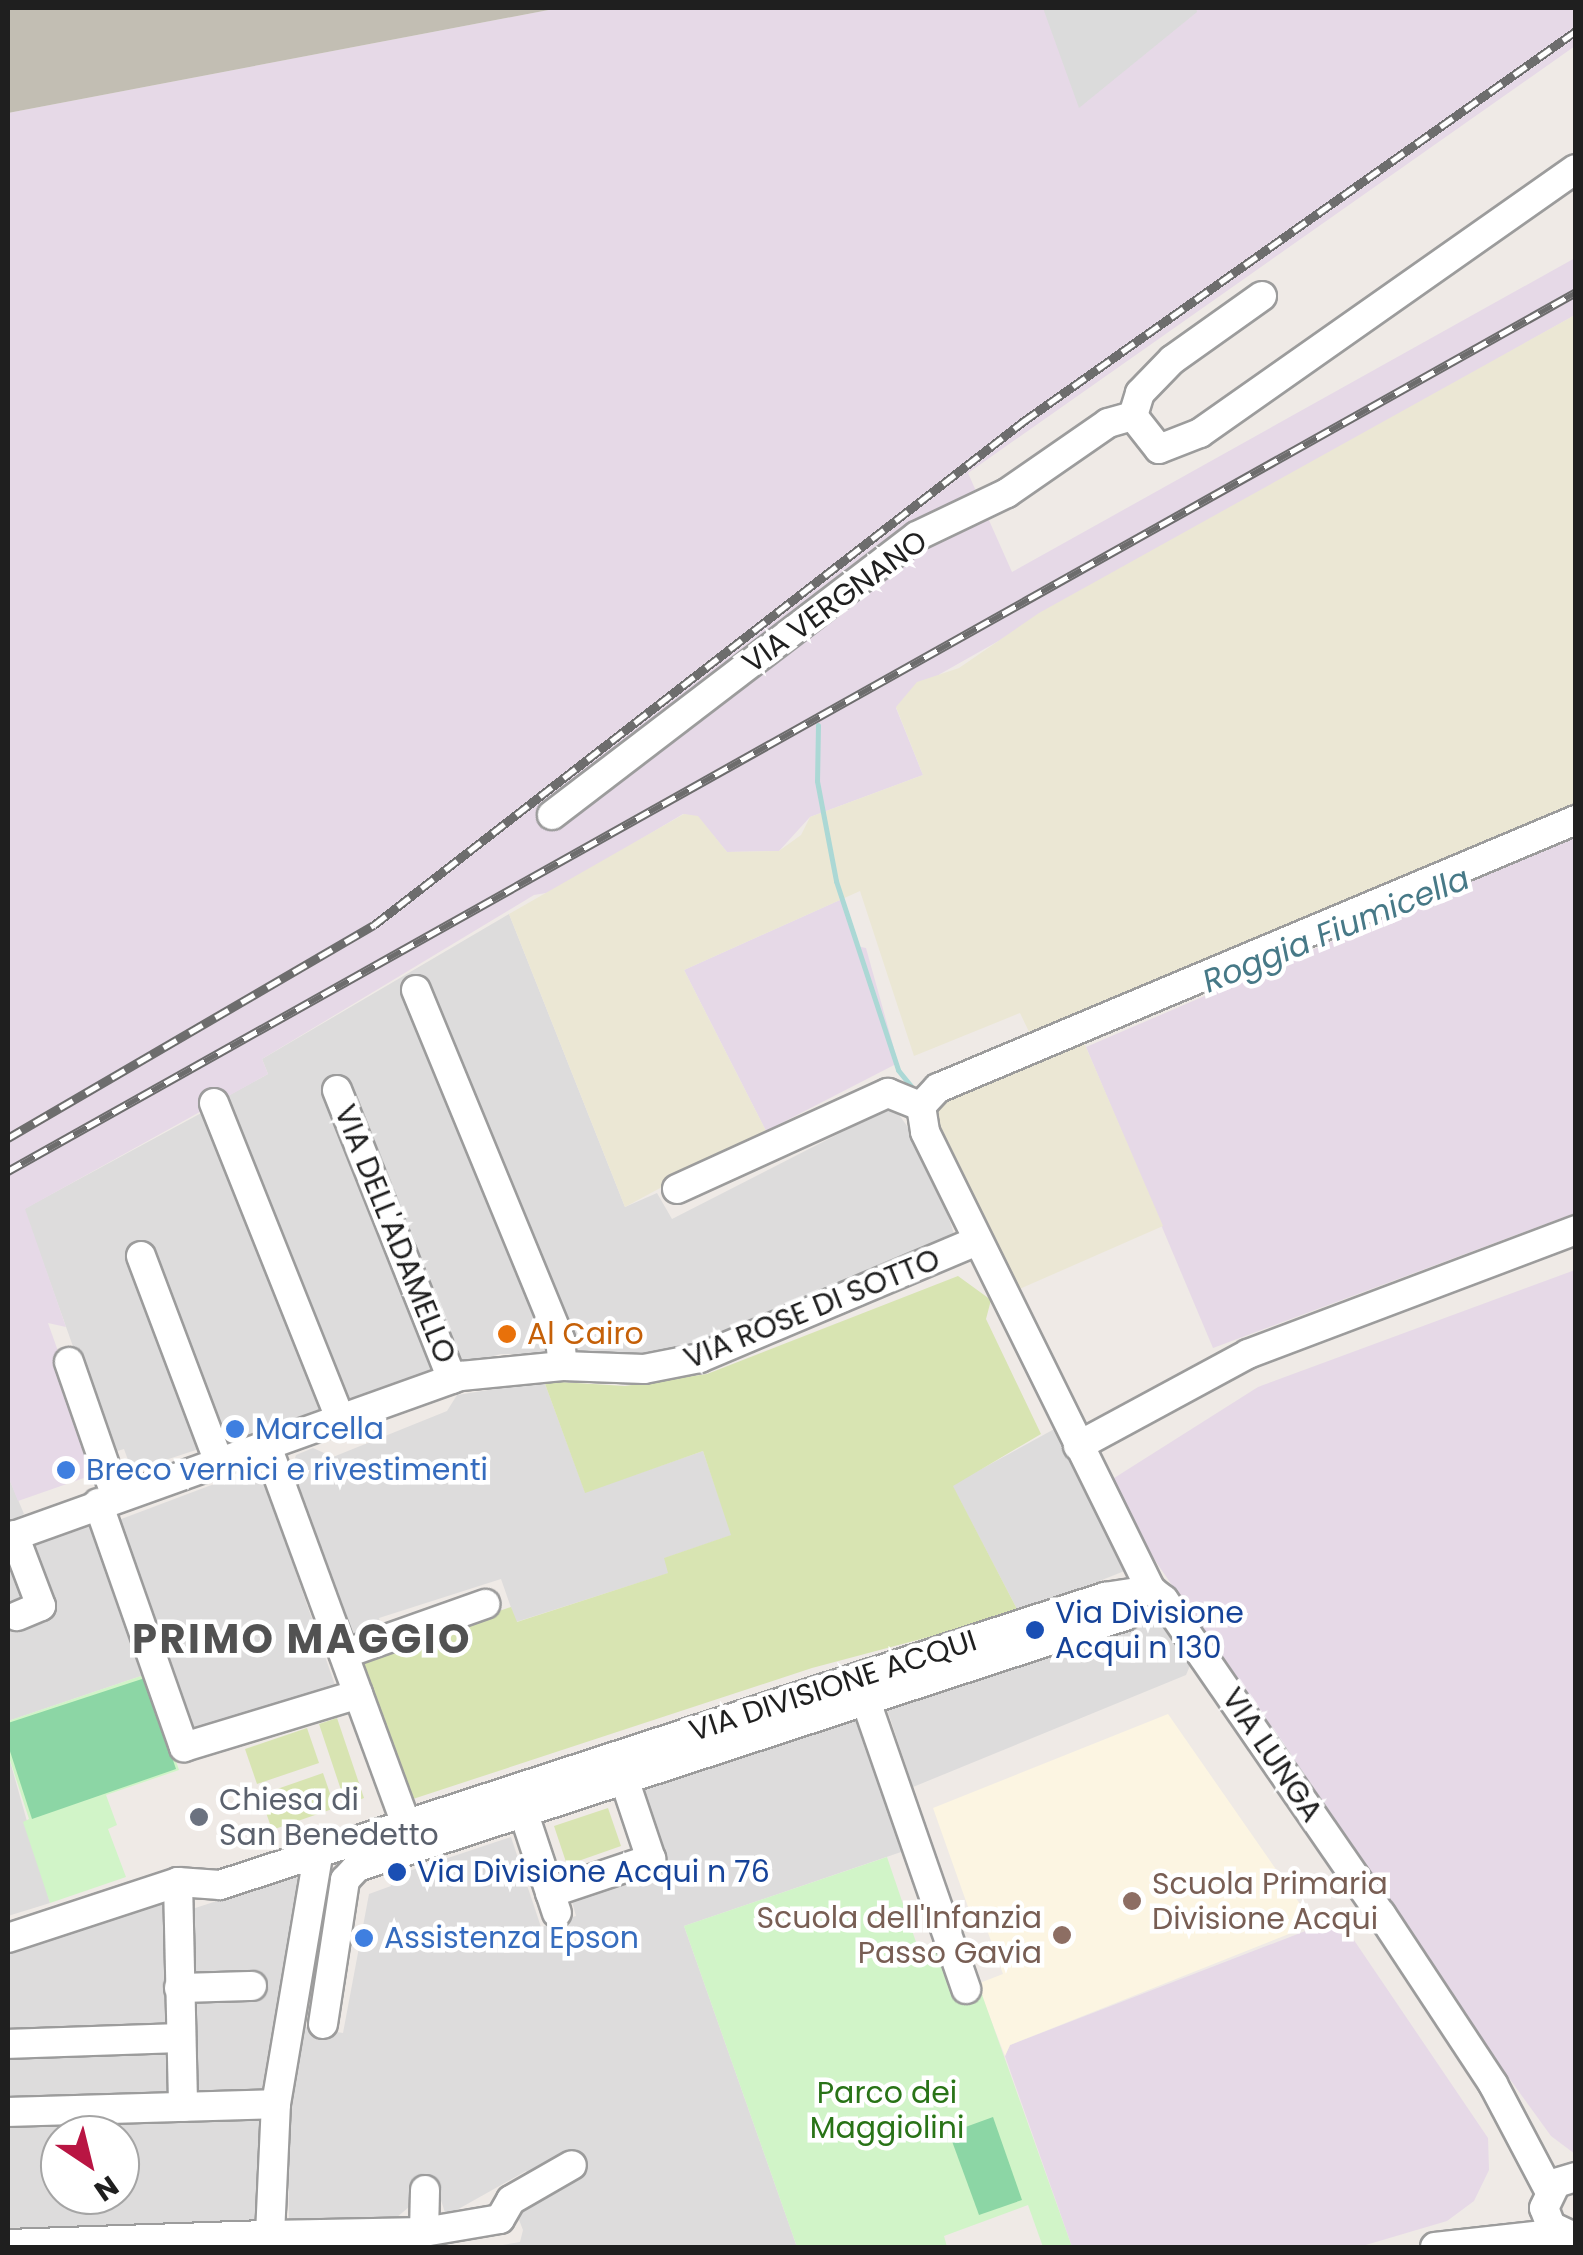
<!DOCTYPE html>
<style>
body{margin:0}
#map{position:relative;width:1583px;height:2255px;overflow:hidden;background:#efeae6;font-family:Poppins,sans-serif}
div>[style]{position:absolute}
.residential>*{inset:0;background:#dddcdc}
.industrial>*{inset:0;background:#e6d9e7}
.education>*{inset:0;background:#fcf5e2}
.construction>*{inset:0;background:#c2beb3}
.farmland>*{inset:0;background:#ebe7d4}
.grass>*{inset:0;background:#d8e4b2}
.park>*{inset:0;background:#d1f4c8}
.pitch>*{inset:0;background:#8cd6a5}
.parking>*{inset:0;background:#dbdbdb}
.stream>*{height:5px;margin:-2.5px;padding:0 2.5px;transform-origin:2.5px;border-radius:2.5px;background:#abd8d5}
.roads{filter:drop-shadow(2px 0 #9c9c9c) drop-shadow(-2px 0 #9c9c9c) drop-shadow(0 2px #9c9c9c) drop-shadow(0 -2px #9c9c9c)}
.minor>*{height:28px;margin:-14px;padding:0 14px;transform-origin:14px;border-radius:14px;background:#fff}
.rail>*{height:9px;margin-top:-4.5px;transform-origin:0;background:repeating-linear-gradient(90deg,#fff 0 15px,#6d6d6d 0 30px);box-sizing:border-box;border-block:2px solid #6d6d6d}
.dots>*{width:28px;height:28px;translate:-50% -50%;box-sizing:border-box;border:5px solid #fff;border-radius:50%}
span{translate:-50% -50%;white-space:nowrap;text-align:center;line-height:1.15;-webkit-text-stroke:9px #fff;paint-order:stroke}
.street-label{font-size:30px;color:#1f1f1f}
.food-label{font-size:30px;color:#c56008}
.left{translate:0 -50%;text-align:left}
.shop-label{font-size:30px;color:#366cbe}
.transit-label{font-size:30px;color:#164399}
.worship-label{font-size:30px;color:#5b616d}
.education-label{font-size:30px;color:#785e54}
.right{translate:-100% -50%;text-align:right}
.park-label{font-size:30px;color:#297317}
.water-label{font-size:32px;color:#477987;font-style:italic}
.district-label{font-size:40px;color:#525252;font-weight:700;letter-spacing:2.5px}
.frame{position:absolute;inset:0;border:10px solid #1f1f1f;pointer-events:none}
.north{position:absolute;left:40px;top:2115px;width:100px;height:100px;box-sizing:border-box;background:#fff;border:2px solid #a5a5a5;border-radius:50%;rotate:145deg;font-size:28px;font-weight:700;line-height:40px;text-align:center;color:#1f1f1f}
.north::after{content:'';display:block;margin:auto;width:35px;height:45px;background:#b91543;clip-path:polygon(50% 0,100% 100%,50% 72%,0 100%)}
</style>
<div id="map">
<div class="residential">
<i style="clip-path:polygon(509px 914px,625px 1207px,657px 1193px,672px 1219px,893px 1106px,930px 1159px,955px 1237px,673px 1354px,501px 1354px,458px 1365px,352px 1408px,224px 1098px,268px 1074px,262px 1059px)"></i>
<i style="clip-path:polygon(205px 1111px,326px 1417px,223px 1452px,199px 1449px,132px 1471px,124px 1449px,111px 1453px,24px 1209px)"></i>
<i style="clip-path:polygon(544px 1381px,585px 1492px,703px 1451px,732px 1535px,665px 1558px,669px 1573px,516px 1622px,501px 1579px,379px 1618px,383px 1631px,354px 1642px,292px 1468px,296px 1455px,313px 1448px,333px 1457px,447px 1411px,457px 1395px)"></i>
<i style="clip-path:polygon(1058px 1427px,1127px 1570px,1019px 1613px,952px 1485px)"></i>
<i style="clip-path:polygon(259px 1467px,335px 1685px,193px 1733px,108px 1524px)"></i>
<i style="clip-path:polygon(8px 1476px,24px 1514px,8px 1522px)"></i>
<i style="clip-path:polygon(88px 1516px,147px 1674px,8px 1721px,8px 1547px)"></i>
<i style="clip-path:polygon(1156px 1614px,1192px 1661px,1186px 1675px,913px 1787px,885px 1703px)"></i>
<i style="clip-path:polygon(857px 1712px,904px 1851px,684px 1926px,797px 2247px,491px 2247px,520px 2242px,523px 2230px,512px 2202px,535px 2189px,526px 2171px,446px 2216px,436px 2184px,396px 2218px,289px 2221px,288px 2124px,305px 2027px,343px 2033px,369px 1894px,391px 1886px,388px 1878px,511px 1837px,541px 1927px,576px 1916px,570px 1895px,665px 1862px,640px 1785px)"></i>
<i style="clip-path:polygon(8px 1754px,50px 1903px,8px 1916px)"></i>
<i style="clip-path:polygon(291px 1877px,299px 1877px,261px 2095px,190px 2097px,186px 1911px)"></i>
<i style="clip-path:polygon(168px 1900px,172px 2031px,8px 2034px,8px 1952px)"></i>
<i style="clip-path:polygon(175px 2046px,176px 2098px,8px 2104px,8px 2052px)"></i>
<i style="clip-path:polygon(evenodd,264px 2112px,257px 2221px,8px 2228px,8px 2121px,264px 2112px,60px 2135px,120px 2135px,120px 2195px,60px 2195px,60px 2135px)"></i>
</div>
<div class="industrial">
<i style="clip-path:polygon(559px 8px,1575px 8px,1575px 46px,968px 473px,1012px 572px,1575px 258px,1575px 315px,940px 674px,896px 708px,923px 775px,810px 817px,779px 851px,727px 852px,698px 817px,683px 814px,552px 892px,534px 895px,262px 1059px,268px 1074px,25px 1209px,66px 1327px,48px 1323px,101px 1472px,18px 1501px,8px 1476px,8px 113px)"></i>
<i style="clip-path:polygon(1575px 837px,1575px 1213px,1213px 1348px,1086px 1047px)"></i>
<i style="clip-path:polygon(842px 899px,856px 946px,866px 948px,898px 1063px,766px 1131px,684px 970px)"></i>
<i style="clip-path:polygon(1575px 1270px,1575px 2154px,1551px 2136px,1496px 2060px,1137px 1534px,1111px 1480px,1258px 1387px)"></i>
<i style="clip-path:polygon(1339px 1918px,1488px 2138px,1489px 2170px,1474px 2201px,1447px 2221px,1359px 2247px,1072px 2247px,1005px 2056px,1010px 2045px)"></i>
</div>
<div class="education">
<i style="clip-path:polygon(1168px 1714px,1314px 1924px,1010px 2045px,1005px 2056px,977px 1984px,1003px 1974px,983px 1919px,973px 1921px,933px 1808px)"></i>
</div>
<div class="construction">
<i style="clip-path:polygon(8px 8px,559px 8px,8px 113px)"></i>
</div>
<div class="farmland">
<i style="clip-path:polygon(1575px 315px,1575px 810px,1031px 1036px,1020px 1013px,914px 1056px,860px 891px,684px 970px,766px 1131px,625px 1207px,509px 914px,684px 814px,698px 816px,727px 852px,779px 851px,801px 835px,810px 817px,923px 775px,896px 707px,917px 682px,959px 668px,1039px 613px)"></i>
<i style="clip-path:polygon(1082px 1038px,1163px 1226px,1015px 1291px,934px 1129px,934px 1108px)"></i>
</div>
<div class="grass">
<i style="clip-path:polygon(958px 1276px,991px 1300px,986px 1319px,1041px 1434px,953px 1486px,1019px 1613px,812px 1668px,413px 1799px,360px 1659px,511px 1607px,517px 1622px,668px 1573px,664px 1558px,731px 1535px,703px 1451px,585px 1493px,544px 1381px,625px 1386px,707px 1374px)"></i>
<i style="clip-path:polygon(337px 1718px,364px 1798px,346px 1805px,319px 1724px)"></i>
<i style="clip-path:polygon(307px 1728px,319px 1763px,257px 1784px,245px 1749px)"></i>
<i style="clip-path:polygon(323px 1773px,335px 1808px,272px 1830px,260px 1795px)"></i>
<i style="clip-path:polygon(608px 1808px,621px 1846px,567px 1865px,554px 1826px)"></i>
</div>
<div class="park">
<i style="clip-path:polygon(147px 1674px,179px 1770px,106px 1795px,117px 1825px,108px 1829px,126px 1877px,50px 1903px,23px 1822px,29px 1819px,8px 1754px,8px 1721px)"></i>
<i style="clip-path:polygon(887px 1857px,918px 1948px,936px 1942px,955px 1996px,980px 1989px,1072px 2247px,1043px 2247px,1028px 2205px,944px 2236px,947px 2247px,797px 2247px,684px 1926px)"></i>
</div>
<div class="pitch">
<i style="clip-path:polygon(145px 1678px,176px 1769px,32px 1819px,8px 1745px,8px 1723px)"></i>
<i style="clip-path:polygon(993px 2117px,1022px 2200px,979px 2215px,949px 2133px)"></i>
</div>
<div class="parking">
<i style="clip-path:polygon(1043px 8px,1196px 8px,1197px 12px,1079px 108px)"></i>
</div>
<div class="stream">
<i style="left:818px;top:725px;width:56px;rotate:91deg"></i>
<i style="left:817px;top:781px;width:102px;rotate:79.2deg"></i>
<i style="left:836px;top:881px;width:199px;rotate:71.8deg"></i>
<i style="left:898px;top:1070px;width:22px;rotate:51deg"></i>
</div>
<div class="roads">
<div class="minor">
<i style="left:1262px;top:296px;width:110px;rotate:144.6deg"></i>
<i style="left:1172px;top:360px;width:46px;rotate:134.1deg"></i>
<i style="left:1140px;top:393px;width:24px;rotate:107deg"></i>
<i style="left:1133px;top:416px;width:42px;rotate:51.8deg"></i>
<i style="left:1159px;top:449px;width:44px;rotate:-21.3deg"></i>
<i style="left:1200px;top:433px;width:459px;rotate:-35.1deg"></i>
<i style="left:552px;top:815px;width:459px;rotate:-37.4deg"></i>
<i style="left:917px;top:536px;width:100px;rotate:-25.5deg"></i>
<i style="left:1007px;top:493px;width:123px;rotate:-34.7deg"></i>
<i style="left:1108px;top:423px;width:26px;rotate:-16deg"></i>
<i style="left:416px;top:990px;width:378px;rotate:67.6deg"></i>
<i style="left:560px;top:1339px;width:27px;rotate:84deg"></i>
<i style="left:337px;top:1090px;width:311px;rotate:68.3deg"></i>
<i style="left:214px;top:1103px;width:345px;rotate:68.2deg"></i>
<i style="left:921px;top:1106px;width:26px;rotate:81deg"></i>
<i style="left:925px;top:1132px;width:511px;rotate:63.74deg"></i>
<i style="left:1151px;top:1590px;width:16px;rotate:38deg"></i>
<i style="left:1164px;top:1600px;width:382px;rotate:55.4deg"></i>
<i style="left:1381px;top:1914px;width:204px;rotate:56.6deg"></i>
<i style="left:1493px;top:2084px;width:120px;rotate:62.2deg"></i>
<i style="left:921px;top:1106px;width:25px;rotate:-47deg"></i>
<i style="left:938px;top:1088px;width:692px;rotate:-22.79deg"></i>
<i style="left:677px;top:1189px;width:232px;rotate:-24.5deg"></i>
<i style="left:888px;top:1093px;width:35px;rotate:22deg"></i>
<i style="left:141px;top:1256px;width:223px;rotate:69.3deg"></i>
<i style="left:69px;top:1362px;width:143px;rotate:70.8deg"></i>
<i style="left:1078px;top:1446px;width:193px;rotate:-28.4deg"></i>
<i style="left:1248px;top:1354px;width:351px;rotate:-20.7deg"></i>
<i style="left:268px;top:1449px;width:402px;rotate:69.8deg"></i>
<i style="left:98px;top:1503px;width:259px;rotate:70.6deg"></i>
<i style="left:184px;top:1747px;width:182px;rotate:-16.9deg"></i>
<i style="left:14px;top:1535px;width:76px;rotate:69.2deg"></i>
<i style="left:41px;top:1606px;width:26px;rotate:157deg"></i>
<i style="left:8px;top:1538px;width:481px;rotate:-19.7deg"></i>
<i style="left:461px;top:1376px;width:102px;rotate:-5.6deg"></i>
<i style="left:563px;top:1366px;width:81px;rotate:2.1deg"></i>
<i style="left:644px;top:1369px;width:57px;rotate:-11.1deg"></i>
<i style="left:700px;top:1358px;width:301px;rotate:-22.9deg"></i>
<i style="left:344px;top:1654px;width:150px;rotate:-19.5deg"></i>
<i style="left:860px;top:1684px;width:323px;rotate:70.8deg"></i>
<i style="left:518px;top:1796px;width:123px;rotate:71.6deg"></i>
<i style="left:178px;top:1882px;width:225px;rotate:88.7deg"></i>
<i style="left:550px;top:1893px;width:107px;rotate:-18.6deg"></i>
<i style="left:651px;top:1859px;width:84px;rotate:-108.6deg"></i>
<i style="left:8px;top:1938px;width:179px;rotate:-18.2deg"></i>
<i style="left:178px;top:1882px;width:42px;rotate:4.1deg"></i>
<i style="left:220px;top:1885px;width:931px;rotate:-18.03deg"></i>
<i style="left:1105px;top:1597px;width:47px;rotate:-8.7deg"></i>
<i style="left:179px;top:1988px;width:73px;rotate:-1.6deg"></i>
<i style="left:323px;top:2024px;width:146px;rotate:-81.3deg"></i>
<i style="left:345px;top:1880px;width:18px;rotate:-47deg"></i>
<i style="left:357px;top:1867px;width:808px;rotate:-18.1deg"></i>
<i style="left:8px;top:2044px;width:173px;rotate:-2deg"></i>
<i style="left:8px;top:2112px;width:268px;rotate:-1.7deg"></i>
<i style="left:424px;top:2232px;width:42px;rotate:-88.6deg"></i>
<i style="left:1572px;top:2236px;width:23px;rotate:-155deg"></i>
<i style="left:1551px;top:2226px;width:19px;rotate:-111deg"></i>
<i style="left:1544px;top:2208px;width:28px;rotate:-64deg"></i>
<i style="left:1556px;top:2183px;width:21px;rotate:-17deg"></i>
<i style="left:8px;top:2244px;width:262px;rotate:-2deg"></i>
<i style="left:270px;top:2235px;width:131px;rotate:-87.4deg"></i>
<i style="left:276px;top:2104px;width:253px;rotate:-80.4deg"></i>
<i style="left:270px;top:2246px;width:11px;rotate:-90deg"></i>
<i style="left:270px;top:2235px;width:154px;rotate:-1.1deg"></i>
<i style="left:424px;top:2232px;width:77px;rotate:-9.7deg"></i>
<i style="left:500px;top:2219px;width:22px;rotate:-60deg"></i>
<i style="left:511px;top:2200px;width:70px;rotate:-29.8deg"></i>
<i style="left:1435px;top:2247px;width:125px;rotate:-6.4deg"></i>
</div>
</div>
<div class="rail">
<i style="left:8px;top:1138px;width:423px;rotate:-30.2deg"></i>
<i style="left:374px;top:925px;width:823px;rotate:-37.79deg"></i>
<i style="left:1024px;top:421px;width:676px;rotate:-35.24deg"></i>
<i style="left:8px;top:1171px;width:1798px;rotate:-29.27deg"></i>
</div>
<div class="dots">
<i style="left:507px;top:1334px;background:#e8710a"></i>
<i style="left:235px;top:1429px;background:#3f7fe0"></i>
<i style="left:66px;top:1470px;background:#3f7fe0"></i>
<i style="left:1035px;top:1630px;background:#1a4fb4"></i>
<i style="left:199px;top:1817px;background:#6b7280"></i>
<i style="left:397px;top:1872px;background:#1a4fb4"></i>
<i style="left:1132px;top:1901px;background:#8d6e63"></i>
<i style="left:1062px;top:1935px;background:#8d6e63"></i>
<i style="left:364px;top:1938px;background:#3f7fe0"></i>
</div>
<div class="street-label">
<span style="left:835px;top:602px;rotate:-36deg">VIA VERGNANO</span>
<span style="left:395px;top:1234px;rotate:68deg">VIA DELL'ADAMELLO</span>
<span style="left:812px;top:1309px;rotate:-22deg">VIA ROSE DI SOTTO</span>
<span style="left:833px;top:1686px;rotate:-18deg">VIA DIVISIONE ACQUI</span>
<span style="left:1272px;top:1755px;rotate:56deg">VIA LUNGA</span>
</div>
<div class="food-label">
<span class="left" style="left:527px;top:1334px">Al Cairo</span>
</div>
<div class="shop-label">
<span class="left" style="left:255px;top:1429px">Marcella</span>
<span class="left" style="left:86px;top:1470px">Breco vernici e rivestimenti</span>
<span class="left" style="left:384px;top:1938px">Assistenza Epson</span>
</div>
<div class="transit-label">
<span class="left" style="left:1055px;top:1630px">Via Divisione<br>Acqui n 130</span>
<span class="left" style="left:417px;top:1872px">Via Divisione Acqui n 76</span>
</div>
<div class="worship-label">
<span class="left" style="left:219px;top:1817px">Chiesa di<br>San Benedetto</span>
</div>
<div class="education-label">
<span class="left" style="left:1152px;top:1901px">Scuola Primaria<br>Divisione Acqui</span>
<span class="right" style="left:1042px;top:1935px">Scuola dell'Infanzia<br>Passo Gavia</span>
</div>
<div class="park-label">
<span style="left:887px;top:2110px">Parco dei<br>Maggiolini</span>
</div>
<div class="water-label">
<span style="left:1336px;top:930px;rotate:-22deg">Roggia Fiumicella</span>
</div>
<div class="district-label">
<span style="left:302px;top:1639px">PRIMO MAGGIO</span>
</div>
<div class="frame"></div>
<div class="north">N</div>
</div>
